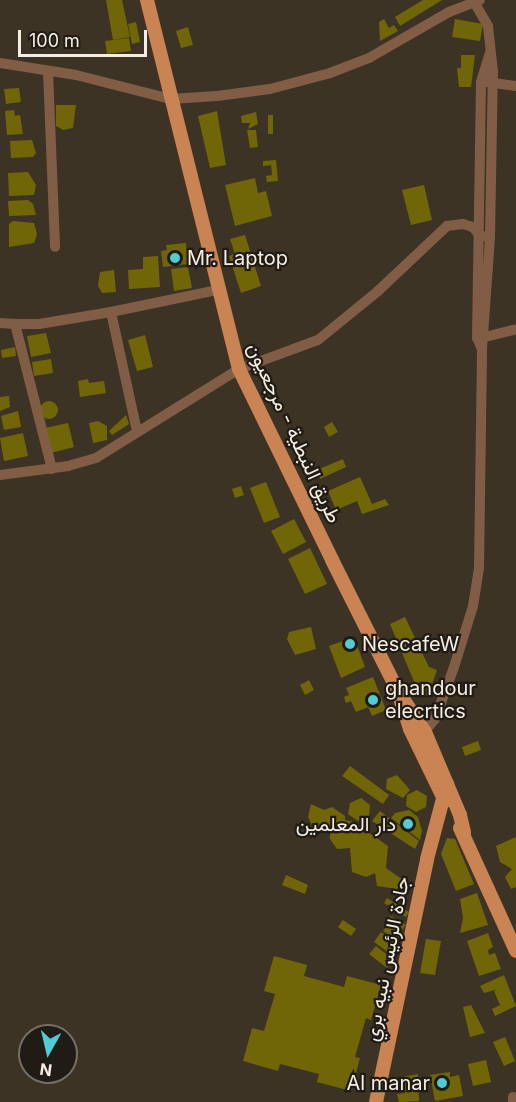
<!DOCTYPE html>
<meta charset="utf-8">
<style>
body{margin:0}
#map{position:relative;width:516px;height:1102px;overflow:hidden;background:#3d3324;font-family:Inter,Vazirmatn,sans-serif}
div>[style]{position:absolute}
.building>*{inset:0;background:#706608}
.round{border-radius:50%}
.minor>*{height:10px;margin:-5px;padding:0 5px;transform-origin:5px;border-radius:5px;background:#815d46}
.major>*{height:14px;margin:-7px;padding:0 7px;transform-origin:7px;border-radius:7px;background:#ca8352}
.dots>*{width:16px;height:16px;translate:-50% -50%;box-sizing:border-box;border:3px solid #201b15;border-radius:50%}
span{translate:-50% -50%;white-space:nowrap;text-align:center;line-height:1.15;-webkit-text-stroke:4.5px #201b15;paint-order:stroke}
.poi-label{font-size:20px;color:#f4eee4}
.left{translate:0 -50%;text-align:left}
.right{translate:-100% -50%;text-align:right}
.street-label{font-size:20px;color:#f4eee4}
.north{position:absolute;left:18px;top:1024px;width:60px;height:60px;box-sizing:border-box;background:#201b15;border:2px solid #756f68;border-radius:50%;rotate:188deg;font-size:16px;font-weight:700;line-height:24px;text-align:center;color:#f4eee4}
.north::after{content:'';display:block;margin:auto;width:21px;height:27px;background:#51ccd2;clip-path:polygon(50% 0,100% 100%,50% 72%,0 100%)}
.scale{position:absolute;left:18px;top:30px;width:129px;height:27px;box-sizing:border-box;border:3px solid #f4eee4;border-top:0;padding-left:8px;font-size:18px;line-height:21px;white-space:nowrap;color:#f4eee4;-webkit-text-stroke:4px #201b15;paint-order:stroke}
</style>
<div id="map">
<div class="building">
<i style="clip-path:polygon(106px 0,122px 0,130px 37px,113px 40px)"></i>
<i style="clip-path:polygon(423px 0,442px 0,400px 26px,395px 17px)"></i>
<i style="clip-path:polygon(384px 19px,389px 28px,394px 25px,398px 31px,380px 41px,379px 22px)"></i>
<i style="clip-path:polygon(455px 19px,483px 24px,480px 41px,452px 37px)"></i>
<i style="clip-path:polygon(136px 22px,140px 42px,132px 44px,128px 24px)"></i>
<i style="clip-path:polygon(188px 27px,193px 45px,181px 48px,176px 31px)"></i>
<i style="clip-path:polygon(129px 38px,131px 51px,107px 54px,105px 41px)"></i>
<i style="clip-path:polygon(461px 55px,475px 55px,471px 87px,459px 87px,457px 68px,461px 68px)"></i>
<i style="clip-path:polygon(19px 88px,21px 102px,6px 104px,4px 89px)"></i>
<i style="clip-path:polygon(56px 105px,76px 105px,73px 128px,63px 130px,56px 126px)"></i>
<i style="clip-path:polygon(14px 110px,15px 116px,20px 115px,23px 134px,7px 135px,5px 111px)"></i>
<i style="clip-path:polygon(217px 111px,226px 165px,210px 168px,198px 116px)"></i>
<i style="clip-path:polygon(256px 112px,258px 124px,248px 129px,250px 123px,242px 123px,241px 116px)"></i>
<i style="clip-path:polygon(268px 115px,273px 115px,273px 134px,268px 134px)"></i>
<i style="clip-path:polygon(247px 130px,256px 130px,258px 147px,250px 148px)"></i>
<i style="clip-path:polygon(32px 140px,36px 153px,33px 157px,11px 158px,10px 141px)"></i>
<i style="clip-path:polygon(276px 160px,278px 181px,267px 182px,266px 176px,272px 175px,271px 165px,263px 166px,263px 161px)"></i>
<i style="clip-path:polygon(28px 172px,36px 185px,34px 195px,9px 196px,8px 173px)"></i>
<i style="clip-path:polygon(255px 178px,258px 193px,266px 191px,272px 216px,235px 226px,225px 185px)"></i>
<i style="clip-path:polygon(424px 185px,432px 220px,411px 225px,402px 190px)"></i>
<i style="clip-path:polygon(28px 200px,33px 204px,36px 215px,9px 216px,8px 201px)"></i>
<i style="clip-path:polygon(13px 221px,34px 223px,37px 234px,34px 243px,9px 247px,9px 224px)"></i>
<i style="clip-path:polygon(245px 235px,261px 286px,241px 293px,229px 256px,235px 254px,230px 239px)"></i>
<i style="clip-path:polygon(186px 243px,188px 264px,163px 267px,161px 251px,167px 250px,166px 245px)"></i>
<i style="clip-path:polygon(158px 256px,160px 287px,129px 289px,128px 270px,143px 269px,143px 257px)"></i>
<i style="clip-path:polygon(188px 267px,192px 288px,174px 291px,171px 269px)"></i>
<i style="clip-path:polygon(114px 270px,116px 292px,102px 293px,98px 286px,100px 272px)"></i>
<i style="clip-path:polygon(46px 333px,51px 353px,31px 357px,27px 336px)"></i>
<i style="clip-path:polygon(145px 335px,153px 367px,137px 371px,128px 340px)"></i>
<i style="clip-path:polygon(15px 347px,16px 356px,2px 358px,1px 350px)"></i>
<i style="clip-path:polygon(51px 359px,53px 373px,34px 376px,32px 362px)"></i>
<i style="clip-path:polygon(88px 379px,89px 383px,104px 381px,106px 393px,80px 397px,78px 381px)"></i>
<i style="clip-path:polygon(9px 396px,10px 407px,0 411px,0 397px)"></i>
<i class="round" style="left:40px;top:401px;width:18px;height:18px"></i>
<i style="clip-path:polygon(18px 411px,21px 427px,4px 430px,1px 416px)"></i>
<i style="clip-path:polygon(126px 415px,129px 424px,112px 435px,109px 431px)"></i>
<i style="clip-path:polygon(98px 421px,107px 426px,107px 440px,93px 443px,89px 423px)"></i>
<i style="clip-path:polygon(332px 422px,338px 432px,329px 437px,324px 427px)"></i>
<i style="clip-path:polygon(68px 423px,74px 447px,51px 453px,45px 428px)"></i>
<i style="clip-path:polygon(23px 433px,28px 456px,4px 461px,0 438px)"></i>
<i style="clip-path:polygon(343px 459px,346px 467px,320px 479px,317px 470px)"></i>
<i style="clip-path:polygon(360px 477px,372px 504px,385px 499px,389px 505px,362px 514px,357px 501px,336px 510px,328px 491px)"></i>
<i style="clip-path:polygon(266px 482px,280px 517px,264px 523px,250px 488px)"></i>
<i style="clip-path:polygon(241px 486px,244px 495px,235px 498px,232px 489px)"></i>
<i style="clip-path:polygon(294px 519px,306px 542px,283px 554px,271px 531px)"></i>
<i style="clip-path:polygon(310px 548px,327px 584px,305px 594px,288px 559px)"></i>
<i style="clip-path:polygon(405px 617px,429px 667px,437px 670px,428px 696px,420px 696px,390px 624px)"></i>
<i style="clip-path:polygon(311px 627px,316px 649px,295px 655px,287px 639px,289px 632px)"></i>
<i style="clip-path:polygon(354px 637px,365px 667px,341px 678px,329px 646px)"></i>
<i style="clip-path:polygon(373px 677px,386px 710px,372px 716px,368px 707px,356px 712px,351px 701px,346px 703px,344px 697px,349px 695px,346px 688px)"></i>
<i style="clip-path:polygon(309px 680px,314px 690px,305px 695px,300px 685px)"></i>
<i style="clip-path:polygon(478px 741px,481px 750px,465px 756px,462px 747px)"></i>
<i style="clip-path:polygon(350px 766px,389px 795px,383px 804px,342px 776px)"></i>
<i style="clip-path:polygon(397px 775px,410px 790px,403px 798px,386px 789px,387px 779px)"></i>
<i style="clip-path:polygon(417px 790px,427px 796px,426px 807px,416px 812px,406px 806px,407px 795px)"></i>
<i style="clip-path:polygon(361px 798px,370px 805px,369px 817px,358px 821px,348px 814px,350px 803px)"></i>
<i style="clip-path:polygon(311px 804px,324px 810px,332px 807px,345px 816px,345px 820px,354px 822px,388px 846px,386px 868px,403px 880px,397px 889px,377px 886px,375px 873px,366px 877px,352px 872px,350px 848px,337px 849px,330px 839px,330px 832px,312px 825px,308px 817px)"></i>
<i style="clip-path:polygon(409px 810px,418px 817px,422px 831px,420px 840px,391px 818px,395px 813px)"></i>
<i style="clip-path:polygon(380px 811px,419px 841px,415px 849px,372px 821px)"></i>
<i style="clip-path:polygon(516px 837px,516px 887px,511px 889px,505px 877px,512px 869px,500px 862px,496px 846px)"></i>
<i style="clip-path:polygon(447px 838px,455px 839px,474px 884px,456px 891px,441px 854px)"></i>
<i style="clip-path:polygon(286px 875px,308px 885px,305px 894px,282px 885px)"></i>
<i style="clip-path:polygon(477px 893px,488px 925px,460px 933px,463px 918px,460px 899px)"></i>
<i style="clip-path:polygon(387px 898px,409px 912px,406px 917px,384px 903px)"></i>
<i style="clip-path:polygon(391px 916px,406px 925px,402px 930px,388px 921px)"></i>
<i style="clip-path:polygon(343px 920px,356px 929px,351px 936px,338px 927px)"></i>
<i style="clip-path:polygon(389px 923px,404px 933px,398px 941px,383px 931px)"></i>
<i style="clip-path:polygon(381px 932px,397px 944px,393px 956px,374px 942px)"></i>
<i style="clip-path:polygon(488px 933px,493px 947px,488px 950px,489px 955px,495px 953px,501px 969px,479px 976px,467px 941px)"></i>
<i style="clip-path:polygon(426px 939px,441px 941px,435px 975px,420px 973px)"></i>
<i style="clip-path:polygon(376px 946px,394px 960px,387px 968px,369px 954px)"></i>
<i style="clip-path:polygon(274px 956px,307px 965px,304px 976px,344px 987px,347px 976px,381px 985px,371px 1020px,366px 1018px,355px 1057px,360px 1058px,351px 1091px,317px 1082px,319px 1074px,280px 1064px,278px 1071px,243px 1061px,252px 1028px,264px 1031px,275px 994px,264px 991px)"></i>
<i style="clip-path:polygon(504px 975px,516px 1006px,495px 1016px,492px 1009px,500px 1005px,494px 991px,498px 989px,484px 993px,480px 986px)"></i>
<i style="clip-path:polygon(471px 1005px,485px 1033px,470px 1037px,463px 1007px)"></i>
<i style="clip-path:polygon(505px 1037px,515px 1061px,504px 1066px,493px 1042px)"></i>
<i style="clip-path:polygon(486px 1060px,491px 1082px,473px 1086px,468px 1064px)"></i>
<i style="clip-path:polygon(450px 1072px,450px 1077px,459px 1075px,463px 1096px,435px 1101px,430px 1075px)"></i>
<i style="clip-path:polygon(418px 1074px,419px 1101px,399px 1102px,397px 1094px,405px 1093px,402px 1077px)"></i>
</div>
<div class="minor">
<i style="left:0;top:63px;width:77px;rotate:9deg"></i>
<i style="left:76px;top:75px;width:97px;rotate:14.3deg"></i>
<i style="left:170px;top:99px;width:47px;rotate:-3.7deg"></i>
<i style="left:217px;top:96px;width:53px;rotate:-7.5deg"></i>
<i style="left:270px;top:89px;width:62px;rotate:-14.9deg"></i>
<i style="left:330px;top:73px;width:42px;rotate:-21deg"></i>
<i style="left:369px;top:58px;width:92px;rotate:-29.9deg"></i>
<i style="left:449px;top:12px;width:33px;rotate:-21deg"></i>
<i style="left:48px;top:71px;width:176px;rotate:87.7deg"></i>
<i style="left:487px;top:82px;width:29px;rotate:8deg"></i>
<i style="left:111px;top:312px;width:108px;rotate:-11.7deg"></i>
<i style="left:0;top:323px;width:15px;rotate:4deg"></i>
<i style="left:481px;top:338px;width:36px;rotate:-14deg"></i>
<i style="left:482px;top:349px;width:12px;rotate:-114deg"></i>
<i style="left:477px;top:338px;width:256px;rotate:-89.1deg"></i>
<i style="left:481px;top:82px;width:31px;rotate:-73deg"></i>
<i style="left:52px;top:469px;width:150px;rotate:-104.3deg"></i>
<i style="left:15px;top:324px;width:24px"></i>
<i style="left:39px;top:324px;width:73px;rotate:-9.5deg"></i>
<i style="left:111px;top:312px;width:122px;rotate:77.7deg"></i>
<i style="left:0;top:475px;width:69px;rotate:-7.5deg"></i>
<i style="left:68px;top:466px;width:29px;rotate:-16deg"></i>
<i style="left:96px;top:458px;width:168px;rotate:-31.9deg"></i>
<i style="left:239px;top:369px;width:84px;rotate:-20.2deg"></i>
<i style="left:318px;top:340px;width:77px;rotate:-39.2deg"></i>
<i style="left:378px;top:291px;width:95px;rotate:-43.3deg"></i>
<i style="left:447px;top:226px;width:16px;rotate:-7deg"></i>
<i style="left:463px;top:224px;width:10px;rotate:17deg"></i>
<i style="left:473px;top:227px;width:11px;rotate:52deg"></i>
<i style="left:480px;top:236px;width:10px;rotate:6deg"></i>
<i style="left:420px;top:737px;width:23px;rotate:-50deg"></i>
<i style="left:435px;top:719px;width:55px;rotate:-69.9deg"></i>
<i style="left:454px;top:667px;width:64px;rotate:-72.7deg"></i>
<i style="left:473px;top:606px;width:38px;rotate:-81deg"></i>
<i style="left:479px;top:568px;width:219px;rotate:-89.2deg"></i>
<i style="left:482px;top:349px;width:112px;rotate:-85.9deg"></i>
<i style="left:490px;top:237px;width:165px;rotate:-89deg"></i>
<i style="left:493px;top:72px;width:46px;rotate:-96.2deg"></i>
<i style="left:488px;top:26px;width:30px;rotate:-120deg"></i>
<i style="left:513px;top:1097px;width:5px;rotate:90deg"></i>
</div>
<div class="major">
<i style="left:147px;top:0;width:380px;rotate:76deg"></i>
<i style="left:239px;top:369px;width:212px;rotate:64deg"></i>
<i style="left:332px;top:560px;width:149px;rotate:63.3deg"></i>
<i style="left:399px;top:693px;width:47px;rotate:56.3deg"></i>
<i style="left:425px;top:732px;width:90px;rotate:67.1deg"></i>
<i style="left:460px;top:815px;width:18px;rotate:77deg"></i>
<i style="left:400px;top:698px;width:33px;rotate:72deg"></i>
<i style="left:410px;top:729px;width:80px;rotate:64.1deg"></i>
<i style="left:460px;top:828px;width:135px;rotate:65.5deg"></i>
<i style="left:376px;top:1102px;width:248px;rotate:-78.1deg"></i>
<i style="left:427px;top:859px;width:78px;rotate:-75.1deg"></i>
</div>
<div class="dots">
<i style="left:175px;top:258px;background:#51ccd2"></i>
<i style="left:350px;top:644px;background:#51ccd2"></i>
<i style="left:373px;top:700px;background:#51ccd2"></i>
<i style="left:408px;top:824px;background:#51ccd2"></i>
<i style="left:442px;top:1083px;background:#51ccd2"></i>
</div>
<div class="poi-label">
<span class="left" style="left:187px;top:258px">Mr. Laptop</span>
<span class="left" style="left:362px;top:644px">NescafeW</span>
<span class="left" style="left:385px;top:700px">ghandour<br>elecrtics</span>
<span class="right" style="left:396px;top:824px">دار المعلمين</span>
<span class="right" style="left:430px;top:1083px">Al manar</span>
</div>
<div class="street-label">
<span style="left:294px;top:433px;rotate:65deg">طريق النبطية - مرجعيون</span>
<span style="left:387px;top:959px;rotate:-79deg">جادة الرئيس نبيه بري</span>
</div>
<div class="north">N</div>
<div class="scale">100 m</div>
</div>
